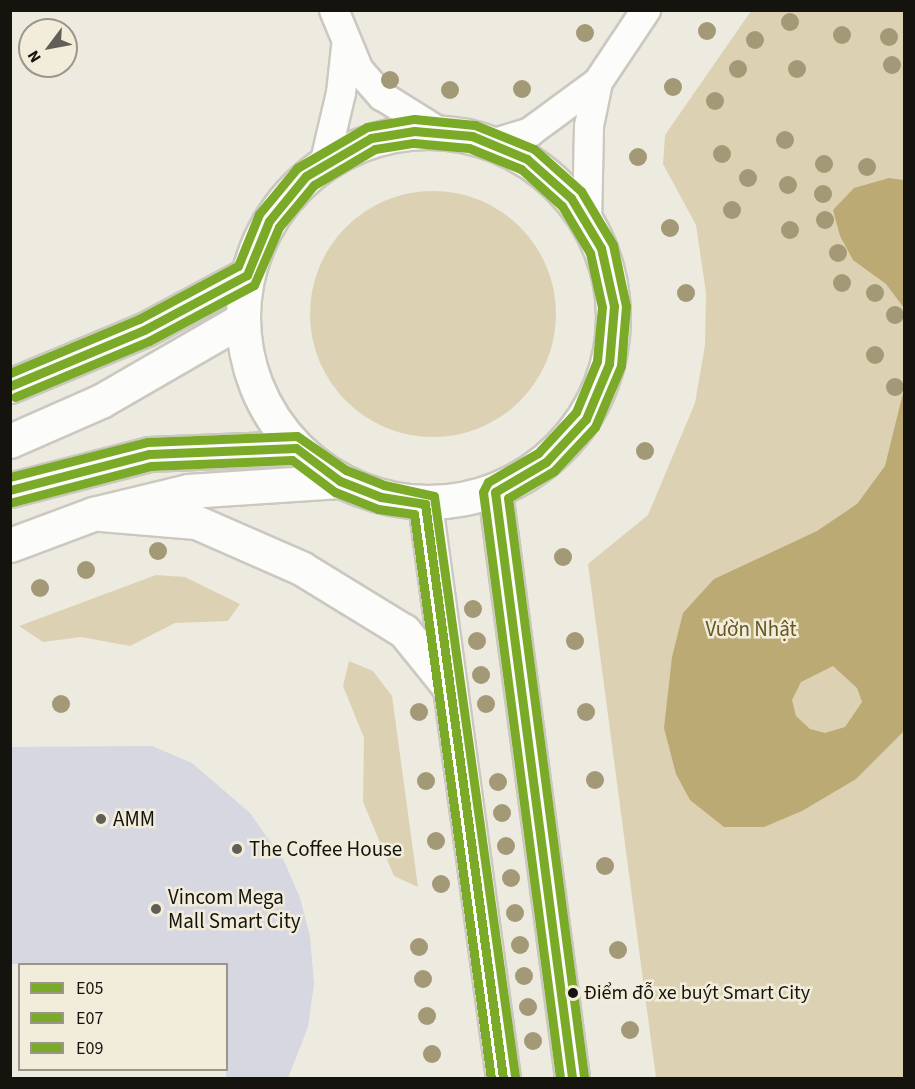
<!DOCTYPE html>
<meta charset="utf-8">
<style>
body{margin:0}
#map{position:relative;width:915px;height:1089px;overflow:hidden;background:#edeae0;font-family:"Source Sans 3",sans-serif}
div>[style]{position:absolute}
.green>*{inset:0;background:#dcd2b3}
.round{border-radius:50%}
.water>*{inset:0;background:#bbaa74}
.building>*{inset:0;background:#d6d7e0}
.roads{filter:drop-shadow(2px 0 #cbc8c0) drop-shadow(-2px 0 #cbc8c0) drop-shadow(0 2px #cbc8c0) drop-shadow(0 -2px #cbc8c0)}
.minor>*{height:28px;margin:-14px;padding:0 14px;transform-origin:14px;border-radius:14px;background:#fcfcfa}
.tertiary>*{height:33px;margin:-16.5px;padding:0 16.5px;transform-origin:16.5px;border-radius:16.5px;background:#fcfcfa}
.tertiary>.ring{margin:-16.5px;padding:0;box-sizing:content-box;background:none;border:33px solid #fcfcfa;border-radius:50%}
.primary>*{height:33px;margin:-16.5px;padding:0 16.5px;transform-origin:16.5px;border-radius:16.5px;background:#fcfcfa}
.bus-1>*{height:9px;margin:-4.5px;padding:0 4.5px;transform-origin:4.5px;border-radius:4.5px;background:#7aaa28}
.bus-2>*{height:9px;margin:-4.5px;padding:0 4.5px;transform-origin:4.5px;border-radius:4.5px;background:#7aaa28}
.bus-3>*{height:9px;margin:-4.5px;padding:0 4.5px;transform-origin:4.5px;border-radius:4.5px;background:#7aaa28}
.trees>*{width:18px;height:18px;margin:-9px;border-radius:50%;background:#a39976}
.dots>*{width:16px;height:16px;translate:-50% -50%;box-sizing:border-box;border:3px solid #f2eddb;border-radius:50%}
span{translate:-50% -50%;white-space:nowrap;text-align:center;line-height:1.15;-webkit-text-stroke:5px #f2eddb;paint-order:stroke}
.bus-label{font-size:20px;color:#15130d}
.left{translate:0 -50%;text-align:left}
.park-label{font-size:21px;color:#67561f}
.poi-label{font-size:21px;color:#15130d}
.frame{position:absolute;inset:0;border:12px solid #15130d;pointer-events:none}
.legend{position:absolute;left:18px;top:963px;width:210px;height:108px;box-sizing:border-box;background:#f2eddb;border:2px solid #9a9689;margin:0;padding:8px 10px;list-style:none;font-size:18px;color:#15130d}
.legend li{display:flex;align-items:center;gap:12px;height:30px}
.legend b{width:30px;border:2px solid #9a9689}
.north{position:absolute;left:18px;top:18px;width:60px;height:60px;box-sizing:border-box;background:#f2eddb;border:2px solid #9a9689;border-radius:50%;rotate:238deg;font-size:16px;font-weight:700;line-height:24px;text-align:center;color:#15130d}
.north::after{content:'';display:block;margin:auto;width:21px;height:27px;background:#615e57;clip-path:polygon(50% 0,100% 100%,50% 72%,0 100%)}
</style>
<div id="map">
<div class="green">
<i style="clip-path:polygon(751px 11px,904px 11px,904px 1078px,656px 1078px,588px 564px,648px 515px,695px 403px,705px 345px,706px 293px,696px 225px,663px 164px,665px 135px)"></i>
<i class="round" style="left:310px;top:191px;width:246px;height:246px"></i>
<i style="clip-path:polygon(156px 575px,185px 577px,240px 604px,228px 621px,175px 623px,130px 646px,81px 637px,43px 642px,19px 626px)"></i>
<i style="clip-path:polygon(349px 661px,373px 671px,392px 696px,418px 887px,394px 876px,363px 802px,364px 738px,343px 686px)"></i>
</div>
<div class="water">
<i style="clip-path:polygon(889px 178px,904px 180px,904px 308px,886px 284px,853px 260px,840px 236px,833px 210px,854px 188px)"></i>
<i style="clip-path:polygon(evenodd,904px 389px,904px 731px,856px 779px,802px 811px,764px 827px,724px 827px,690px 800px,676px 774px,664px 728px,672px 657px,683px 613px,714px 579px,817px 531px,857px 504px,885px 466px,904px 389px,833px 666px,857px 688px,862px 702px,845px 727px,825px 733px,810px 729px,796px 716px,792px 700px,801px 682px,833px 666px)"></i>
</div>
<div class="building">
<i style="clip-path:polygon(152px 746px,192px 763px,250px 813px,284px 861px,300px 898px,310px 936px,314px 984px,308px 1027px,288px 1078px,226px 1078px,226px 964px,10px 964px,10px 747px)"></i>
</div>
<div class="roads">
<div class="minor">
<i style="left:334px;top:10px;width:65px;rotate:67.4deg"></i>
<i style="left:359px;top:70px;width:35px;rotate:49deg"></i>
<i style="left:382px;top:96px;width:70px;rotate:32.1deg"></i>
<i style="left:495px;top:143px;width:37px;rotate:-17deg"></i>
<i style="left:530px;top:132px;width:84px;rotate:-36.3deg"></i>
<i style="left:598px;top:82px;width:87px;rotate:-56.3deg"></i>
<i style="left:325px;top:161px;width:70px;rotate:-76.8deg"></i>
<i style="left:341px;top:93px;width:46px;rotate:-83.8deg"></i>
<i style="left:587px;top:223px;width:97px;rotate:-88.8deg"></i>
<i style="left:589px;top:126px;width:45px;rotate:-78.4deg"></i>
</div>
<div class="tertiary">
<i class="ring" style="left:243px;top:132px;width:337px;height:337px"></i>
<i style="left:10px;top:441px;width:99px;rotate:-23.7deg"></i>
<i style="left:101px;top:401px;width:164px;rotate:-30deg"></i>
<i style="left:10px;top:490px;width:144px;rotate:-14.5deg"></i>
<i style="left:149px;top:454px;width:147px;rotate:-2.3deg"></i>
<i style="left:495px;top:492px;width:591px;rotate:82.51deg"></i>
<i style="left:425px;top:504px;width:579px;rotate:82.26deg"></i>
<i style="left:101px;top:514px;width:95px;rotate:4.8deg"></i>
<i style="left:196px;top:522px;width:115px;rotate:23.7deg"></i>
<i style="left:301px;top:568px;width:121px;rotate:31.5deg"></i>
<i style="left:404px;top:631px;width:73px;rotate:51.1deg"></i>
</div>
<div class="primary">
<i style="left:10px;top:386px;width:145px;rotate:-22.7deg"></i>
<i style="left:144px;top:330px;width:117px;rotate:-28.1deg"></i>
<i style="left:10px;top:545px;width:89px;rotate:-20.5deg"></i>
<i style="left:93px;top:514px;width:98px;rotate:-13.6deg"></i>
<i style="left:188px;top:491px;width:152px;rotate:-3.8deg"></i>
</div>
</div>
<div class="bus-1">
<i style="left:10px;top:386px;width:145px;rotate:-22.7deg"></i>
<i style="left:144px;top:330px;width:117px;rotate:-28.1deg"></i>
<i style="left:247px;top:275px;width:58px;rotate:-67.8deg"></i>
<i style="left:269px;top:221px;width:58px;rotate:-50.6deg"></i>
<i style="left:306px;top:176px;width:75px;rotate:-30.3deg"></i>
<i style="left:371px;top:138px;width:44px;rotate:-9.2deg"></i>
<i style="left:414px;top:131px;width:58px;rotate:4.9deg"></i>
<i style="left:472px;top:136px;width:60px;rotate:22.7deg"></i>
<i style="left:527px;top:159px;width:59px;rotate:41.6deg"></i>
<i style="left:571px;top:198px;width:58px;rotate:59deg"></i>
<i style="left:601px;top:248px;width:59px;rotate:77.4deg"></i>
<i style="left:614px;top:306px;width:58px;rotate:94.9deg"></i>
<i style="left:609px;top:364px;width:60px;rotate:112.7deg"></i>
<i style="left:586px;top:419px;width:59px;rotate:132.9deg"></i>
<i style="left:546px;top:462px;width:59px;rotate:149.5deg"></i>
<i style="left:495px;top:492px;width:591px;rotate:82.51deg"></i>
<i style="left:10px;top:490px;width:144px;rotate:-14.5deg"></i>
<i style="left:149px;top:454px;width:147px;rotate:-2.3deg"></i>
<i style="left:296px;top:448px;width:55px;rotate:36.9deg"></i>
<i style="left:340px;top:481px;width:44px;rotate:21.3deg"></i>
<i style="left:381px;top:497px;width:45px;rotate:9deg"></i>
<i style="left:425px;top:504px;width:579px;rotate:82.26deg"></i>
</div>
<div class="bus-2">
<i style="left:15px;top:397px;width:145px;rotate:-22.7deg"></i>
<i style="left:149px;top:341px;width:119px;rotate:-28.1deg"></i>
<i style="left:254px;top:285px;width:63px;rotate:-66.7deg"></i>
<i style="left:279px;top:227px;width:55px;rotate:-50.2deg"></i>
<i style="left:314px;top:185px;width:71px;rotate:-30.5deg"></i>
<i style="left:375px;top:149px;width:39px;rotate:-9deg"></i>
<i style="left:414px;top:143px;width:55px;rotate:5.2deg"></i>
<i style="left:469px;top:148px;width:56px;rotate:22deg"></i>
<i style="left:521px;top:169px;width:55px;rotate:42.1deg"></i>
<i style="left:562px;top:206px;width:55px;rotate:59.2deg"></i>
<i style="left:590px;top:253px;width:55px;rotate:77.5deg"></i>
<i style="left:602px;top:307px;width:54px;rotate:95.3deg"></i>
<i style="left:597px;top:361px;width:55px;rotate:112.4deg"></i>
<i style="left:576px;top:412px;width:56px;rotate:132.8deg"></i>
<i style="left:538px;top:453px;width:58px;rotate:149.9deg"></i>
<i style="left:488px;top:482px;width:11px;rotate:117deg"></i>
<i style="left:483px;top:492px;width:591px;rotate:82.51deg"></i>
<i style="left:13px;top:502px;width:143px;rotate:-14.6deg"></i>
<i style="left:151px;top:466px;width:141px;rotate:-2.4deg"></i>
<i style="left:292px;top:460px;width:54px;rotate:36.7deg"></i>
<i style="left:335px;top:492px;width:46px;rotate:21.6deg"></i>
<i style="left:378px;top:509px;width:36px;rotate:8deg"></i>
<i style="left:414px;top:514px;width:569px;rotate:82.23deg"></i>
</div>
<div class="bus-3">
<i style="left:10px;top:373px;width:140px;rotate:-22.7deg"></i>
<i style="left:139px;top:319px;width:112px;rotate:-28.2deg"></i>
<i style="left:238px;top:266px;width:56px;rotate:-68deg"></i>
<i style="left:259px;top:214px;width:60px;rotate:-50.4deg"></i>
<i style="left:297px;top:168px;width:81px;rotate:-30.4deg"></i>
<i style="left:367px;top:127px;width:48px;rotate:-9.7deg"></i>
<i style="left:414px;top:119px;width:61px;rotate:5.6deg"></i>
<i style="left:475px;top:125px;width:64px;rotate:22.1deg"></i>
<i style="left:534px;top:149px;width:63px;rotate:41.8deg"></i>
<i style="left:581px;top:191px;width:63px;rotate:59.3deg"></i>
<i style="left:613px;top:245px;width:62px;rotate:78deg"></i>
<i style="left:626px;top:306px;width:60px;rotate:94.8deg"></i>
<i style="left:621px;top:366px;width:66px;rotate:113.1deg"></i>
<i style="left:595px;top:427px;width:60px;rotate:133deg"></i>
<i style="left:554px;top:471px;width:53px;rotate:149.6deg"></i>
<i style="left:508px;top:498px;width:583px;rotate:82.51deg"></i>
<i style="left:10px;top:477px;width:141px;rotate:-14.3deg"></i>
<i style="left:147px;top:442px;width:150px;rotate:-2.3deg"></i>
<i style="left:297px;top:436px;width:60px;rotate:34.8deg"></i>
<i style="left:346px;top:470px;width:41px;rotate:21.5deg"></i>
<i style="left:384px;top:485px;width:51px;rotate:12.4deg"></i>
<i style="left:434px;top:496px;width:586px;rotate:82.05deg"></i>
</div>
<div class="trees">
<i style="left:790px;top:22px"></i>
<i style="left:707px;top:31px"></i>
<i style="left:585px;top:33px"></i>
<i style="left:842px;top:35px"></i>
<i style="left:889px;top:37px"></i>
<i style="left:755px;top:40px"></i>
<i style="left:892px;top:65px"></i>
<i style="left:738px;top:69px"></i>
<i style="left:797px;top:69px"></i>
<i style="left:390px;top:80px"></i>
<i style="left:673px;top:87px"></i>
<i style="left:522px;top:89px"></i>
<i style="left:450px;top:90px"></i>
<i style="left:715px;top:101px"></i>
<i style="left:785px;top:140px"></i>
<i style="left:722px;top:154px"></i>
<i style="left:638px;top:157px"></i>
<i style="left:824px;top:164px"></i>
<i style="left:867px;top:167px"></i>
<i style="left:748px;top:178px"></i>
<i style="left:788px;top:185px"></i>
<i style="left:823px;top:194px"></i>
<i style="left:732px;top:210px"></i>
<i style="left:825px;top:220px"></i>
<i style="left:670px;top:228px"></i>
<i style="left:790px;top:230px"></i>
<i style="left:838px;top:253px"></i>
<i style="left:842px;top:283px"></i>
<i style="left:686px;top:293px"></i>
<i style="left:875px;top:293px"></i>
<i style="left:895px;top:315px"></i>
<i style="left:875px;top:355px"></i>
<i style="left:895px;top:387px"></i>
<i style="left:645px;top:451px"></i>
<i style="left:158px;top:551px"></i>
<i style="left:563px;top:557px"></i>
<i style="left:86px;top:570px"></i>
<i style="left:40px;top:588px"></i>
<i style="left:473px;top:609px"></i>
<i style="left:477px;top:641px"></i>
<i style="left:575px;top:641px"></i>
<i style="left:481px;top:675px"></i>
<i style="left:61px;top:704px"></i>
<i style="left:486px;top:704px"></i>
<i style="left:419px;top:712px"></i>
<i style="left:586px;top:712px"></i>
<i style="left:595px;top:780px"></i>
<i style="left:426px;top:781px"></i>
<i style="left:498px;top:782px"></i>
<i style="left:502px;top:813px"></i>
<i style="left:436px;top:841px"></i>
<i style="left:506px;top:846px"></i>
<i style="left:605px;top:866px"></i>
<i style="left:511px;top:878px"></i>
<i style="left:441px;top:884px"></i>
<i style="left:515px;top:913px"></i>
<i style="left:520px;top:945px"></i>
<i style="left:419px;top:947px"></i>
<i style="left:618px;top:950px"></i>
<i style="left:524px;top:976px"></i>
<i style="left:423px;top:979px"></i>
<i style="left:528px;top:1007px"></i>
<i style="left:427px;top:1016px"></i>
<i style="left:630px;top:1030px"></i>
<i style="left:533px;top:1041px"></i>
<i style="left:432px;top:1054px"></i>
</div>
<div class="dots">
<i style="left:101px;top:819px;background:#615e57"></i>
<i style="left:237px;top:849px;background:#615e57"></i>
<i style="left:156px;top:909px;background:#615e57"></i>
<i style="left:573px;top:993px;background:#15130d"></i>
</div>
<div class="bus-label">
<span class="left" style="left:584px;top:993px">Điểm đỗ xe buýt Smart City</span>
</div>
<div class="park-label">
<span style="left:751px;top:629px">Vườn Nhật</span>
</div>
<div class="poi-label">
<span class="left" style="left:113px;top:819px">AMM</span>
<span class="left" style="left:249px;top:849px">The Coffee House</span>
<span class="left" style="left:168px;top:909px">Vincom Mega<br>Mall Smart City</span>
</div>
<div class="frame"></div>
<ul class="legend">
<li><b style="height:8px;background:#7aaa28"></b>E05</li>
<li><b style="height:8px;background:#7aaa28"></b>E07</li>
<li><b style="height:8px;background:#7aaa28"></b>E09</li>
</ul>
<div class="north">N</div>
</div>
